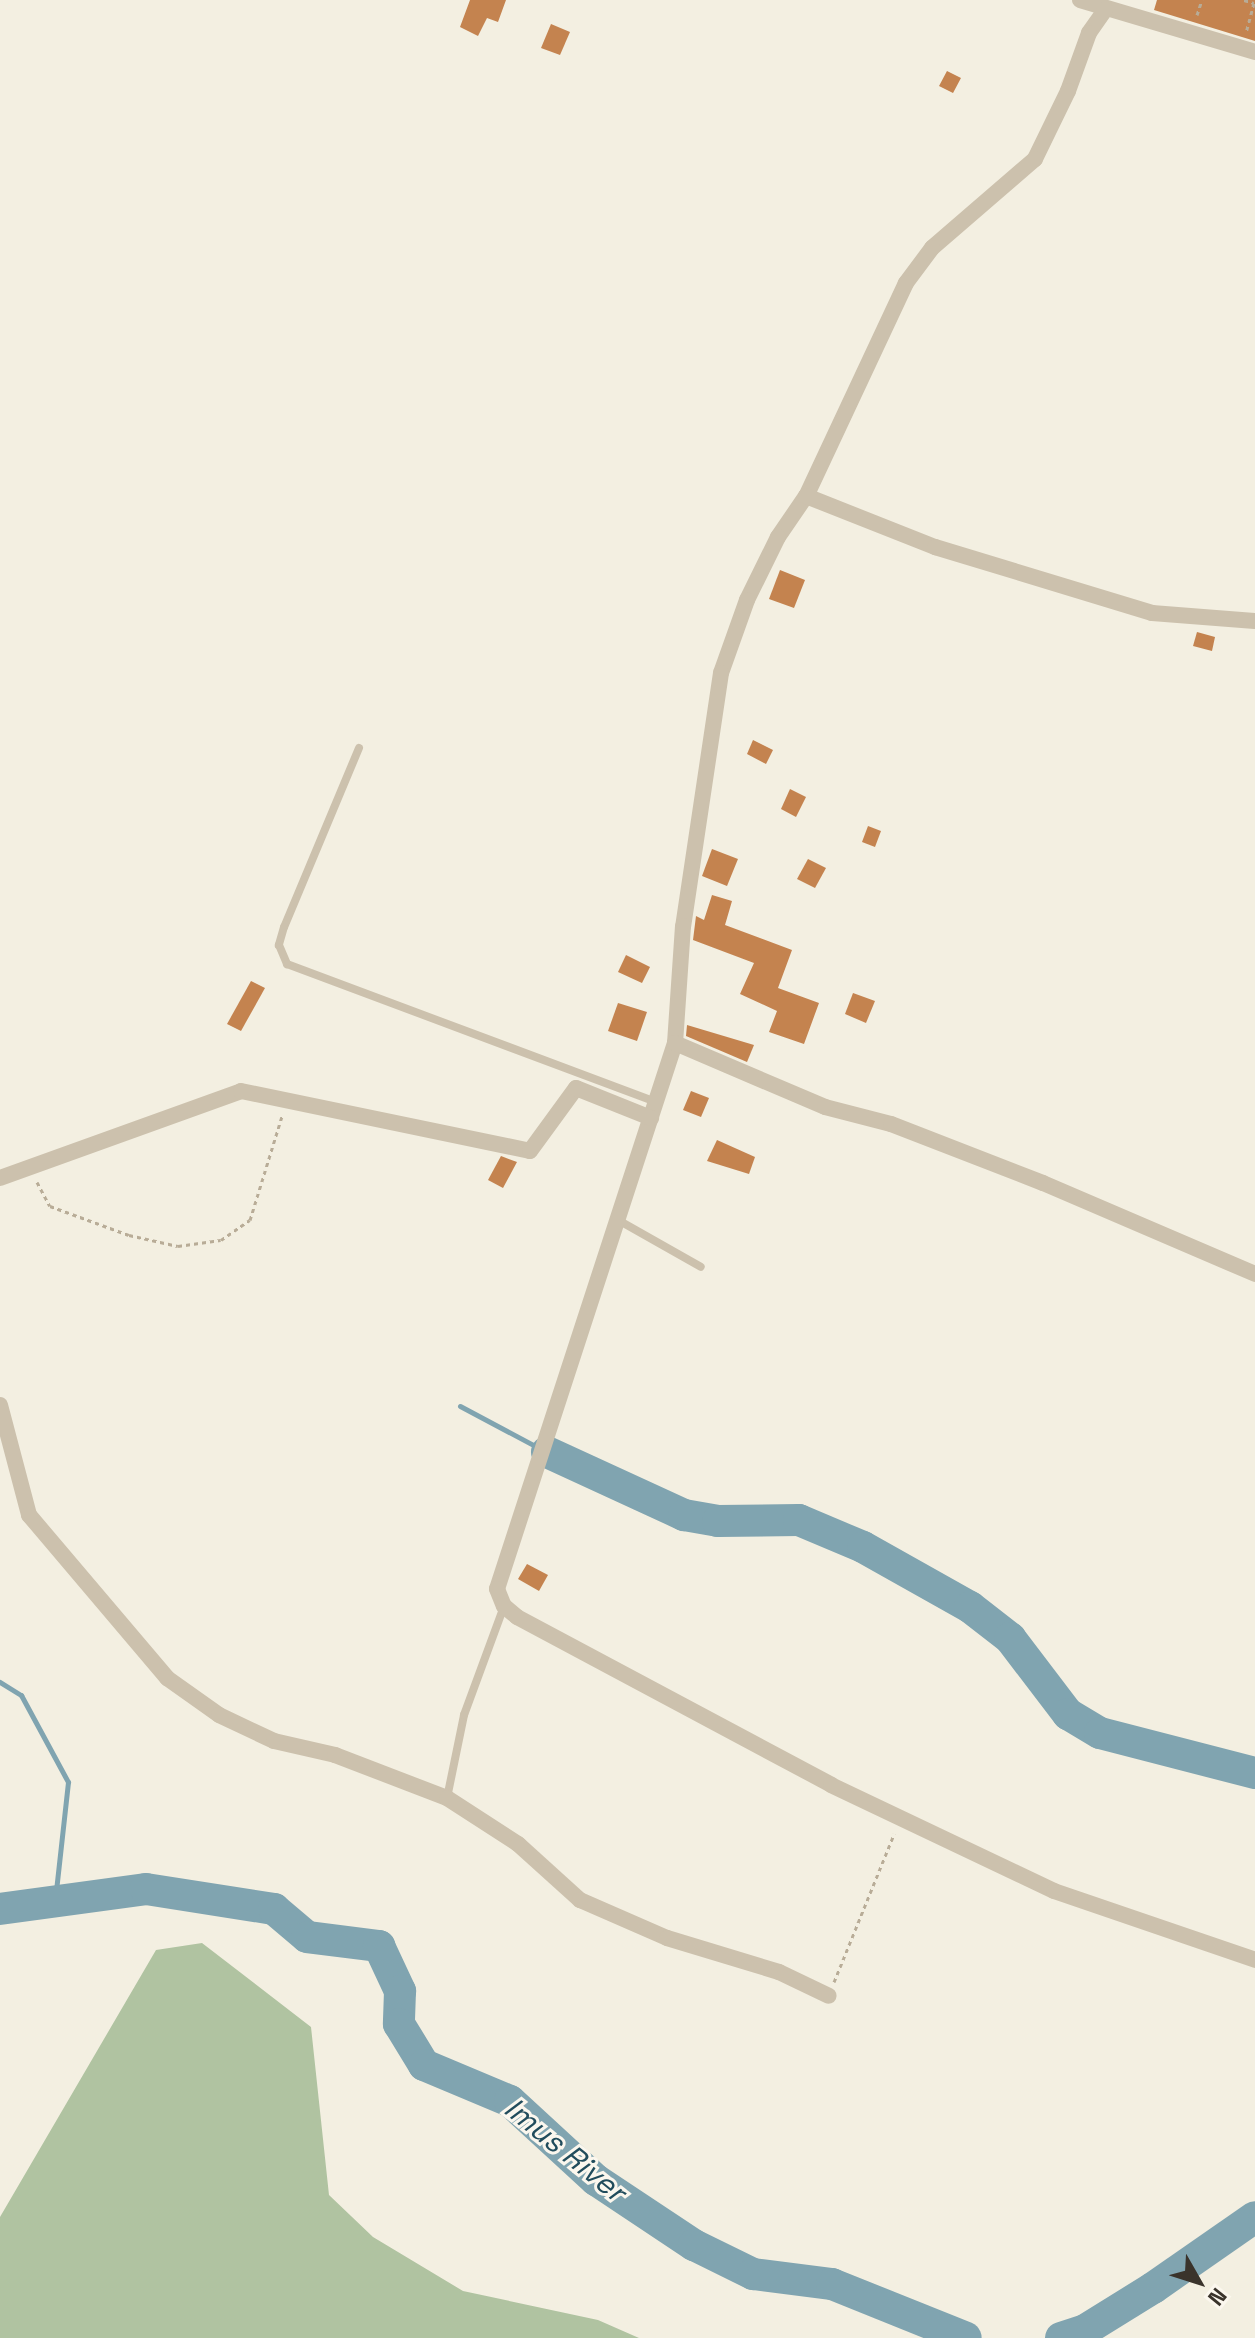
<!DOCTYPE html>
<style>
body{margin:0}
#map{position:relative;width:1255px;height:2338px;overflow:hidden;background:#f3efe1;font-family:"Space Grotesk",sans-serif}
div>[style]{position:absolute}
.green>*{inset:0;background:#b0c3a1}
.stream>*{height:5px;margin:-2.5px;padding:0 2.5px;transform-origin:2.5px;border-radius:2.5px;background:#80a4b0}
.river>*{height:32px;margin:-16px;padding:0 16px;transform-origin:16px;border-radius:16px;background:#80a4b0}
.building>*{inset:0;background:#c4834f}
.path>*{height:3px;margin-top:-1.5px;transform-origin:0;background:repeating-linear-gradient(90deg,#b8ac97 0 4px,transparent 0 8px)}
.service>*{height:8px;margin:-4px;padding:0 4px;transform-origin:4px;border-radius:4px;background:#ccc1ad}
.minor>*{height:16px;margin:-8px;padding:0 8px;transform-origin:8px;border-radius:8px;background:#ccc1ad}
span{translate:-50% -50%;white-space:nowrap;text-align:center;line-height:1.15;-webkit-text-stroke:6px #fbf7ee;paint-order:stroke}
.water-label{font-size:30px;color:#214c5c;font-style:italic}
.north{position:absolute;left:1159px;top:2242px;width:80px;height:80px;-webkit-text-stroke:6px #fbf7ee;paint-order:stroke;rotate:129deg;font-size:22px;font-weight:700;line-height:32px;text-align:center;color:#3a332b}
.north::after{content:'';display:block;margin:auto;width:28px;height:36px;background:#3a332b;clip-path:polygon(50% 0,100% 100%,50% 72%,0 100%)}
</style>
<div id="map">
<div class="green">
<i style="clip-path:polygon(202px 1943px,311px 2027px,329px 2195px,373px 2237px,463px 2291px,598px 2320px,639px 2338px,0 2338px,0 2217px,156px 1950px)"></i>
</div>
<div class="stream">
<i style="left:460px;top:1406px;width:87px;rotate:28deg"></i>
<i style="left:0;top:1682px;width:25px;rotate:32deg"></i>
<i style="left:21px;top:1695px;width:99px;rotate:61.6deg"></i>
<i style="left:68px;top:1782px;width:118px;rotate:96.3deg"></i>
</div>
<div class="river">
<i style="left:547px;top:1452px;width:151px;rotate:24.7deg"></i>
<i style="left:684px;top:1515px;width:35px;rotate:10deg"></i>
<i style="left:718px;top:1521px;width:81px;rotate:-0.7deg"></i>
<i style="left:799px;top:1520px;width:69px;rotate:22.9deg"></i>
<i style="left:863px;top:1547px;width:123px;rotate:29.3deg"></i>
<i style="left:970px;top:1607px;width:51px;rotate:37.8deg"></i>
<i style="left:1010px;top:1638px;width:96px;rotate:52.7deg"></i>
<i style="left:1068px;top:1714px;width:37px;rotate:31deg"></i>
<i style="left:1100px;top:1733px;width:160px;rotate:14.5deg"></i>
<i style="left:0;top:1909px;width:147px;rotate:-7.8deg"></i>
<i style="left:146px;top:1889px;width:130px;rotate:8.9deg"></i>
<i style="left:274px;top:1909px;width:43px;rotate:40.3deg"></i>
<i style="left:307px;top:1937px;width:73px;rotate:7.1deg"></i>
<i style="left:379px;top:1946px;width:50px;rotate:65deg"></i>
<i style="left:400px;top:1991px;width:33px;rotate:92deg"></i>
<i style="left:399px;top:2024px;width:48px;rotate:58.6deg"></i>
<i style="left:424px;top:2065px;width:93px;rotate:22.7deg"></i>
<i style="left:510px;top:2101px;width:117px;rotate:42.6deg"></i>
<i style="left:596px;top:2180px;width:118px;rotate:33.6deg"></i>
<i style="left:694px;top:2245px;width:66px;rotate:26.2deg"></i>
<i style="left:753px;top:2274px;width:80px;rotate:7.2deg"></i>
<i style="left:832px;top:2284px;width:144px;rotate:21.9deg"></i>
<i style="left:1061px;top:2338px;width:25px;rotate:-18deg"></i>
<i style="left:1085px;top:2330px;width:80px;rotate:-31.7deg"></i>
<i style="left:1153px;top:2288px;width:124px;rotate:-34.8deg"></i>
</div>
<div class="building">
<i style="clip-path:polygon(470px 0,506px 0,498px 22px,487px 18px,478px 36px,460px 27px)"></i>
<i style="clip-path:polygon(1157px 0,1255px 0,1255px 41px,1154px 10px)"></i>
<i style="clip-path:polygon(551px 24px,570px 32px,560px 55px,541px 48px)"></i>
<i style="clip-path:polygon(947px 71px,961px 78px,953px 93px,939px 86px)"></i>
<i style="clip-path:polygon(780px 570px,805px 580px,794px 608px,769px 599px)"></i>
<i style="clip-path:polygon(1197px 632px,1215px 637px,1212px 651px,1193px 646px)"></i>
<i style="clip-path:polygon(753px 740px,773px 750px,766px 764px,747px 754px)"></i>
<i style="clip-path:polygon(790px 789px,806px 797px,796px 817px,781px 809px)"></i>
<i style="clip-path:polygon(868px 826px,881px 831px,875px 847px,862px 842px)"></i>
<i style="clip-path:polygon(712px 849px,738px 859px,727px 886px,702px 876px)"></i>
<i style="clip-path:polygon(808px 859px,826px 868px,815px 888px,797px 879px)"></i>
<i style="clip-path:polygon(712px 895px,732px 901px,725px 925px,792px 950px,778px 988px,819px 1003px,804px 1044px,769px 1032px,777px 1011px,740px 994px,754px 963px,693px 940px,696px 916px,704px 920px)"></i>
<i style="clip-path:polygon(626px 955px,650px 967px,642px 983px,618px 972px)"></i>
<i style="clip-path:polygon(251px 981px,265px 988px,241px 1031px,227px 1024px)"></i>
<i style="clip-path:polygon(853px 993px,875px 1001px,866px 1023px,845px 1014px)"></i>
<i style="clip-path:polygon(618px 1003px,647px 1012px,637px 1041px,608px 1031px)"></i>
<i style="clip-path:polygon(687px 1025px,754px 1045px,747px 1062px,686px 1036px)"></i>
<i style="clip-path:polygon(691px 1091px,709px 1098px,701px 1117px,683px 1110px)"></i>
<i style="clip-path:polygon(717px 1140px,755px 1157px,749px 1174px,707px 1161px)"></i>
<i style="clip-path:polygon(501px 1156px,517px 1162px,503px 1188px,488px 1180px)"></i>
<i style="clip-path:polygon(527px 1564px,548px 1575px,539px 1591px,518px 1579px)"></i>
</div>
<div class="path">
<i style="left:1244px;top:0;width:10px;rotate:17deg"></i>
<i style="left:1254px;top:3px;width:31px;rotate:105deg"></i>
<i style="left:1197px;top:15px;width:16px;rotate:-72deg"></i>
<i style="left:37px;top:1182px;width:27px;rotate:62deg"></i>
<i style="left:50px;top:1206px;width:84px;rotate:20.2deg"></i>
<i style="left:129px;top:1235px;width:50px;rotate:12.7deg"></i>
<i style="left:178px;top:1246px;width:43px;rotate:-7.9deg"></i>
<i style="left:221px;top:1240px;width:35px;rotate:-35deg"></i>
<i style="left:250px;top:1220px;width:109px;rotate:-72.9deg"></i>
<i style="left:834px;top:1982px;width:160px;rotate:-67.9deg"></i>
</div>
<div class="service">
<i style="left:359px;top:748px;width:194px;rotate:112.7deg"></i>
<i style="left:284px;top:927px;width:19px;rotate:106deg"></i>
<i style="left:279px;top:945px;width:21px;rotate:67deg"></i>
<i style="left:287px;top:964px;width:394px;rotate:20.5deg"></i>
<i style="left:618px;top:1220px;width:95px;rotate:29.5deg"></i>
<i style="left:447px;top:1798px;width:85px;rotate:-78.4deg"></i>
<i style="left:464px;top:1715px;width:116px;rotate:-69.8deg"></i>
</div>
<div class="minor">
<i style="left:1080px;top:0;width:183px;rotate:16.5deg"></i>
<i style="left:1105px;top:10px;width:28px;rotate:125deg"></i>
<i style="left:1089px;top:33px;width:62px;rotate:109.9deg"></i>
<i style="left:1068px;top:91px;width:76px;rotate:115.9deg"></i>
<i style="left:1035px;top:159px;width:136px;rotate:139.2deg"></i>
<i style="left:932px;top:248px;width:44px;rotate:126.6deg"></i>
<i style="left:906px;top:283px;width:235px;rotate:115.1deg"></i>
<i style="left:806px;top:496px;width:50px;rotate:124.3deg"></i>
<i style="left:778px;top:537px;width:70px;rotate:116.2deg"></i>
<i style="left:747px;top:600px;width:77px;rotate:109.6deg"></i>
<i style="left:721px;top:673px;width:256px;rotate:98.5deg"></i>
<i style="left:683px;top:926px;width:117px;rotate:93.9deg"></i>
<i style="left:675px;top:1043px;width:574px;rotate:108.06deg"></i>
<i style="left:497px;top:1589px;width:18px;rotate:68deg"></i>
<i style="left:504px;top:1606px;width:17px;rotate:40deg"></i>
<i style="left:517px;top:1617px;width:356px;rotate:28.1deg"></i>
<i style="left:831px;top:1785px;width:247px;rotate:25.4deg"></i>
<i style="left:1054px;top:1891px;width:213px;rotate:18.9deg"></i>
<i style="left:806px;top:496px;width:139px;rotate:21.6deg"></i>
<i style="left:935px;top:547px;width:227px;rotate:16.9deg"></i>
<i style="left:1152px;top:613px;width:103px;rotate:4.4deg"></i>
<i style="left:675px;top:1043px;width:163px;rotate:23.1deg"></i>
<i style="left:825px;top:1107px;width:68px;rotate:14.4deg"></i>
<i style="left:891px;top:1124px;width:163px;rotate:21.2deg"></i>
<i style="left:1043px;top:1183px;width:231px;rotate:23.2deg"></i>
<i style="left:0;top:1178px;width:256px;rotate:-19.8deg"></i>
<i style="left:241px;top:1091px;width:295px;rotate:11.7deg"></i>
<i style="left:530px;top:1151px;width:78px;rotate:-53.9deg"></i>
<i style="left:576px;top:1088px;width:81px;rotate:21.8deg"></i>
<i style="left:0;top:1405px;width:114px;rotate:75.2deg"></i>
<i style="left:29px;top:1515px;width:214px;rotate:49.7deg"></i>
<i style="left:167px;top:1678px;width:64px;rotate:35.4deg"></i>
<i style="left:219px;top:1715px;width:61px;rotate:25.3deg"></i>
<i style="left:274px;top:1741px;width:63px;rotate:12.9deg"></i>
<i style="left:335px;top:1755px;width:120px;rotate:21deg"></i>
<i style="left:447px;top:1798px;width:85px;rotate:32.9deg"></i>
<i style="left:518px;top:1844px;width:84px;rotate:42.1deg"></i>
<i style="left:580px;top:1900px;width:95px;rotate:23.6deg"></i>
<i style="left:667px;top:1938px;width:117px;rotate:16.9deg"></i>
<i style="left:779px;top:1972px;width:55px;rotate:25.6deg"></i>
</div>
<div class="water-label">
<span style="left:565px;top:2150px;rotate:39deg">Imus River</span>
</div>
<div class="north">N</div>
</div>
